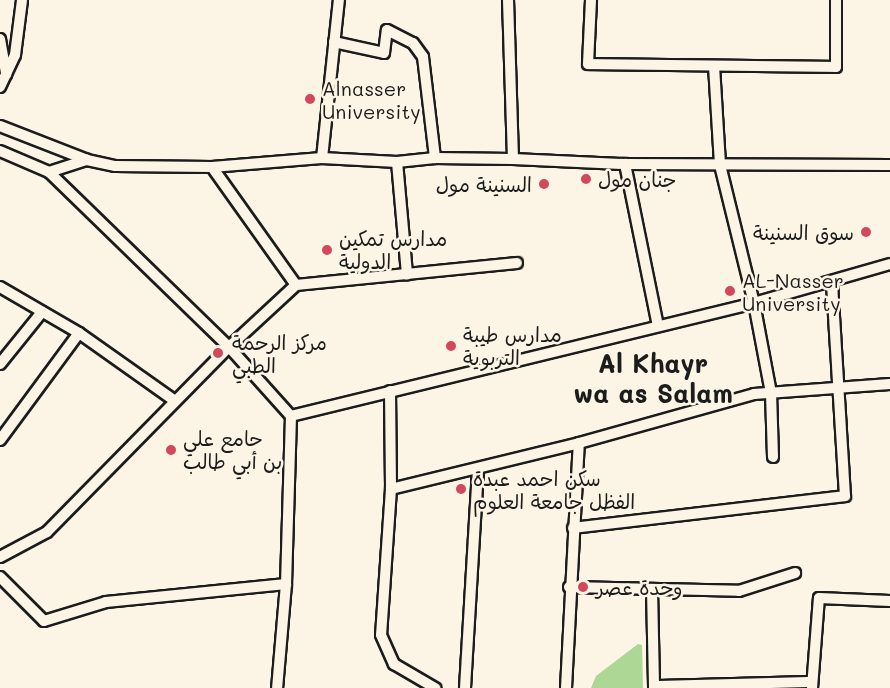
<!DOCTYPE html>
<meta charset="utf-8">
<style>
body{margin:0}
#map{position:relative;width:890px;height:688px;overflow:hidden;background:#fcf5e5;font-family:Mali,"Playpen Sans Arabic",sans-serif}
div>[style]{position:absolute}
.green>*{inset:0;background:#acd794}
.roads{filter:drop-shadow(2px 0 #1c1c1c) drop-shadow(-2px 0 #1c1c1c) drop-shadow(0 2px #1c1c1c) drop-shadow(0 -2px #1c1c1c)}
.minor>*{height:10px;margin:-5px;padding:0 5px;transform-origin:5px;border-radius:5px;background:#fcf5e5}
.dots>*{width:16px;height:16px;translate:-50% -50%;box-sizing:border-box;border:3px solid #fcf5e5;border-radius:50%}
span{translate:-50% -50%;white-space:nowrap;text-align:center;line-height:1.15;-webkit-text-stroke:5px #fcf5e5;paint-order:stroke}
.poi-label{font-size:20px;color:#1c1c1c}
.left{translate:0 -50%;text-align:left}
.right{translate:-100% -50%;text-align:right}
.district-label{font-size:26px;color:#1c1c1c;font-weight:700}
</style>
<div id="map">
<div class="green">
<i style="clip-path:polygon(638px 644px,642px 645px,643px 688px,591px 688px,596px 676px)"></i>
</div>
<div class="roads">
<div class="minor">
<i style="left:508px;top:0;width:159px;rotate:88.2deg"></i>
<i style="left:591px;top:0;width:64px;rotate:92.7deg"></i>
<i style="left:588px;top:64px;width:248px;rotate:0.7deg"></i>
<i style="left:836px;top:67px;width:67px;rotate:-90deg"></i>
<i style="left:0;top:39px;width:36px;rotate:80deg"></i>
<i style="left:334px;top:42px;width:51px;rotate:12.4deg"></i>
<i style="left:384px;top:53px;width:23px;rotate:-83deg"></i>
<i style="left:387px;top:30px;width:29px;rotate:27deg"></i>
<i style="left:413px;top:43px;width:17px;rotate:54deg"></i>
<i style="left:423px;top:57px;width:102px;rotate:83.2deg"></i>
<i style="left:714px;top:66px;width:99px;rotate:86.5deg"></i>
<i style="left:720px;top:165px;width:142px;rotate:76.2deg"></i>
<i style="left:754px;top:303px;width:92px;rotate:79.3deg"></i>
<i style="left:771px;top:393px;width:64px;rotate:88.2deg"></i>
<i style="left:0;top:87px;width:35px;rotate:-65deg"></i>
<i style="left:15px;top:55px;width:55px;rotate:-82.7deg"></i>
<i style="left:0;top:126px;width:93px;rotate:21.3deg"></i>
<i style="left:87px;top:160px;width:29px;rotate:12deg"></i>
<i style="left:115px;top:166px;width:97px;rotate:0.6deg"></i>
<i style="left:212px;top:167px;width:110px;rotate:-4.7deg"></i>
<i style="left:322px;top:158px;width:75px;rotate:3.1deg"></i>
<i style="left:397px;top:162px;width:38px;rotate:-6deg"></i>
<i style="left:435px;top:158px;width:78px;rotate:0.7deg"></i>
<i style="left:513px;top:159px;width:112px;rotate:2.6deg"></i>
<i style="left:625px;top:164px;width:265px;rotate:0.2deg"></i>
<i style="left:0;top:151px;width:53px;rotate:23.2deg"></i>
<i style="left:49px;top:172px;width:251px;rotate:44.2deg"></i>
<i style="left:229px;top:347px;width:93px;rotate:48.1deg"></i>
<i style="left:291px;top:416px;width:168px;rotate:91.7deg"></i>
<i style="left:286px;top:584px;width:104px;rotate:94.9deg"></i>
<i style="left:322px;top:158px;width:159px;rotate:-83.9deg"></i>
<i style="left:397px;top:162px;width:113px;rotate:84.9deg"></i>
<i style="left:625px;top:164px;width:165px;rotate:78.5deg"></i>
<i style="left:212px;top:167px;width:145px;rotate:54.6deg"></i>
<i style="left:49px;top:172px;width:40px;rotate:-18deg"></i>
<i style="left:0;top:287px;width:91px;rotate:30.2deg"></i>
<i style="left:79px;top:333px;width:118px;rotate:35.3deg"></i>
<i style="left:0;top:364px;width:67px;rotate:-51.1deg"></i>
<i style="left:390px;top:391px;width:98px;rotate:89.4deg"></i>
<i style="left:391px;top:489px;width:146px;rotate:93.9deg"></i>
<i style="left:381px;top:635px;width:32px;rotate:66deg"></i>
<i style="left:394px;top:664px;width:48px;rotate:30.3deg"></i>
<i style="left:291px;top:416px;width:477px;rotate:-13.7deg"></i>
<i style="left:754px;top:303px;width:141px;rotate:-16deg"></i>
<i style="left:0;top:440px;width:133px;rotate:-53.6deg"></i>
<i style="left:391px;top:489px;width:194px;rotate:-13.7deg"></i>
<i style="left:579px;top:443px;width:182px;rotate:-15.6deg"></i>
<i style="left:754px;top:394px;width:136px;rotate:-4.2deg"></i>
<i style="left:573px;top:528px;width:274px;rotate:-6.7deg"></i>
<i style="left:845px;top:496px;width:214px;rotate:-93.5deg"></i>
<i style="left:0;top:557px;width:53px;rotate:-28deg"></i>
<i style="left:47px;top:532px;width:260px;rotate:-45.5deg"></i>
<i style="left:229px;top:347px;width:91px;rotate:-42.8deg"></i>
<i style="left:296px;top:285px;width:222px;rotate:-5.7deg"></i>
<i style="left:0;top:577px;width:62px;rotate:45deg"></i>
<i style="left:44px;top:621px;width:65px;rotate:-17deg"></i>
<i style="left:106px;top:602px;width:181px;rotate:-5.7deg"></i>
<i style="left:569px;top:587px;width:170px;rotate:1.3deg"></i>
<i style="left:739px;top:591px;width:59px;rotate:-17.8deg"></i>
<i style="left:652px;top:589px;width:99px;rotate:88.8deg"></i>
<i style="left:654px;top:686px;width:158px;rotate:-1.5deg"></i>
<i style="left:465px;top:688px;width:219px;rotate:-86.6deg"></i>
<i style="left:566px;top:688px;width:245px;rotate:-87deg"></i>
<i style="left:812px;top:688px;width:90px;rotate:-85.6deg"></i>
<i style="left:819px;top:598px;width:71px;rotate:2.4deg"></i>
</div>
</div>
<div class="dots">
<i style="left:310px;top:99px;background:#d1495b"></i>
<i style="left:586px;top:179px;background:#d1495b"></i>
<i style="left:544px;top:184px;background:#d1495b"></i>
<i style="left:866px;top:232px;background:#d1495b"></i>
<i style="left:327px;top:250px;background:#d1495b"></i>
<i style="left:730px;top:291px;background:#d1495b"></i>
<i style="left:451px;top:346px;background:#d1495b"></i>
<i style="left:218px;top:353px;background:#d1495b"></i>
<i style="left:171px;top:450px;background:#d1495b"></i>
<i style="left:461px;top:489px;background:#d1495b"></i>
<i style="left:583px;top:587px;background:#d1495b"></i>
</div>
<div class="poi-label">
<span class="left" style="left:322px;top:100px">Alnasser<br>University</span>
<span class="left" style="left:598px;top:179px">جنان مول</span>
<span class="right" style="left:532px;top:184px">السنينة مول</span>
<span class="right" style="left:854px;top:232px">سوق السنينة</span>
<span class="left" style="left:339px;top:250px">مدارس تمكين<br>الدولية</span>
<span class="left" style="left:742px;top:292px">AL-Nasser<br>University</span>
<span class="left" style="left:463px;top:346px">مدارس طيبة<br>التربوية</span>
<span class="left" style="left:232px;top:354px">مركز الرحمة<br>الطبي</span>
<span class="left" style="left:183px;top:450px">جامع علي<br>بن أبي طالب</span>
<span class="left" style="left:473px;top:490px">سكن احمد عبدة<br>الفظل جامعة العلوم</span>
<span class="left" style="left:596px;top:587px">وحدة عصر</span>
</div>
<div class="district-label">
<span style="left:653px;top:379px">Al Khayr<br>wa as Salam</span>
</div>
</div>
